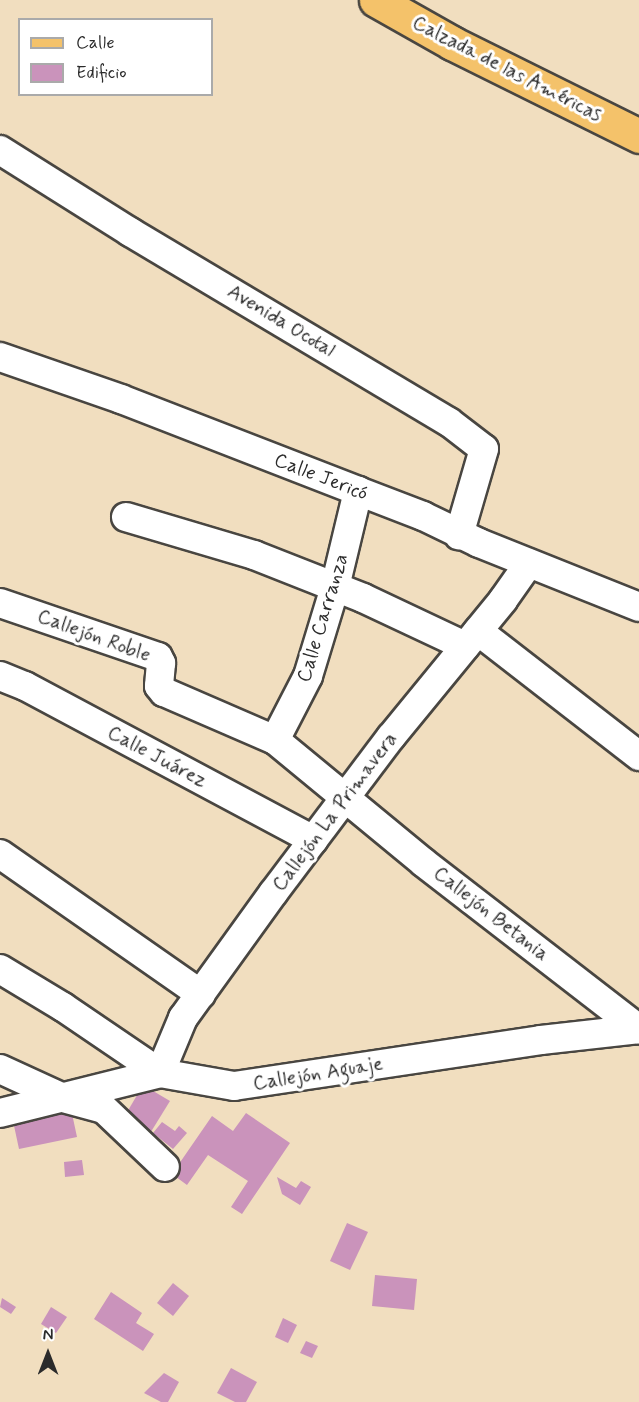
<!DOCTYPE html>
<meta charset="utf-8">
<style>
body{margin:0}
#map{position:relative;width:639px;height:1402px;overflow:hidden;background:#f1debf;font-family:Mynerve,sans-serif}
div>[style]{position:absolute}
.building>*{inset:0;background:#ca93bb}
.roads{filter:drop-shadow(2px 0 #494641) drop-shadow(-2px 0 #494641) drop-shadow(0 2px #494641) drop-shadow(0 -2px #494641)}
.minor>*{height:28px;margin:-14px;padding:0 14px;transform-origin:14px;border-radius:14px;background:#fff}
.primary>*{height:33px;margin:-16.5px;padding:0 16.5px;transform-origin:16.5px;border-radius:16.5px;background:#f4c26a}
span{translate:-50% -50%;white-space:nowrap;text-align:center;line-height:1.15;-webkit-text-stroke:6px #fff;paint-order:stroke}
.street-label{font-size:20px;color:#2b2b2b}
.legend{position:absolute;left:18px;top:18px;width:195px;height:78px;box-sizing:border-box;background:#fff;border:2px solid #aaa;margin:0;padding:8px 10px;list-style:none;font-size:18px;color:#2b2b2b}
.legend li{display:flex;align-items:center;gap:12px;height:30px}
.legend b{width:30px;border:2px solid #aaa}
.north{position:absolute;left:18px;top:1324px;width:60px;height:60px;-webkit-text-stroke:4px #fff;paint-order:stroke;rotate:0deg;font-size:16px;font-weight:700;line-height:24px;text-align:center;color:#2b2b2b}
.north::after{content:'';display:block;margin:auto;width:21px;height:27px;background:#2b2b2b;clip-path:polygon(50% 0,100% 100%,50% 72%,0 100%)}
</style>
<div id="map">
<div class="building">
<i style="clip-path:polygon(143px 1085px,170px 1101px,149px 1135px,123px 1119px)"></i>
<i style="clip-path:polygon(71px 1109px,77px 1137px,19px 1149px,13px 1121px)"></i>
<i style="clip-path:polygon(246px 1113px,290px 1143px,242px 1214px,231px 1207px,248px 1181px,208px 1155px,187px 1185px,172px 1174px,212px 1116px,233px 1131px)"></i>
<i style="clip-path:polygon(162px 1122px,175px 1131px,179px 1126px,187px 1133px,173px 1149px,153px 1133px)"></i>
<i style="clip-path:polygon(82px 1160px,84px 1175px,65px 1177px,64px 1162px)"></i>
<i style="clip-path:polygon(277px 1177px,296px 1188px,301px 1181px,311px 1187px,300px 1205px,282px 1194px)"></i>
<i style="clip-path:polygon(347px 1223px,368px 1232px,350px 1270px,330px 1261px)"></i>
<i style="clip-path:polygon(375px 1275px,417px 1279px,414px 1310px,372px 1306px)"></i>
<i style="clip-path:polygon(173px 1283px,189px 1296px,173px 1316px,157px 1303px)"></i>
<i style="clip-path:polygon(111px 1292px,142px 1313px,136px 1323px,154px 1334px,143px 1351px,94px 1319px)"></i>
<i style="clip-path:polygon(2px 1298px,16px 1307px,11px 1314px,0 1307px)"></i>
<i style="clip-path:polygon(51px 1307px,67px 1317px,56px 1333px,41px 1324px)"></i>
<i style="clip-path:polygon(283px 1318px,297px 1325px,288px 1343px,275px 1337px)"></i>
<i style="clip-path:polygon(306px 1341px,318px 1346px,312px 1358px,300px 1353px)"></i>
<i style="clip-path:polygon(231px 1368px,257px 1382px,246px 1402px,235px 1402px,217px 1393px)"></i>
<i style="clip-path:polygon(164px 1373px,179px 1382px,168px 1402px,161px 1402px,144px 1393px)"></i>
</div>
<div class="roads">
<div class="minor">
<i style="left:0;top:150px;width:154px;rotate:32.2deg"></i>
<i style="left:130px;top:232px;width:371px;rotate:30.8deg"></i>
<i style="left:449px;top:422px;width:44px;rotate:37.6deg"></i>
<i style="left:484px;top:449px;width:90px;rotate:106.2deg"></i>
<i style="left:0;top:357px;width:128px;rotate:19.1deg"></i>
<i style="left:121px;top:399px;width:254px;rotate:21.2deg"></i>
<i style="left:358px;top:491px;width:70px;rotate:21deg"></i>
<i style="left:423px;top:516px;width:62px;rotate:25.7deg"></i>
<i style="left:479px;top:543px;width:172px;rotate:21.8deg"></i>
<i style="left:126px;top:517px;width:134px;rotate:16.5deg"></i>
<i style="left:254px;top:555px;width:117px;rotate:21.5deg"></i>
<i style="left:363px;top:598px;width:113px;rotate:25.2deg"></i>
<i style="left:0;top:603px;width:167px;rotate:18.9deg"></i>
<i style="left:158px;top:657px;width:7px;rotate:63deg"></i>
<i style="left:161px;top:663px;width:23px;rotate:95deg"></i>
<i style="left:159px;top:686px;width:8px;rotate:50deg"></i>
<i style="left:164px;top:692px;width:121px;rotate:23.4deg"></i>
<i style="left:275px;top:740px;width:193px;rotate:39.5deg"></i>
<i style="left:424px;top:863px;width:272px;rotate:37.7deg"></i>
<i style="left:478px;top:631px;width:204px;rotate:37.8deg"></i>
<i style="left:0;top:676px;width:27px;rotate:22deg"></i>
<i style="left:25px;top:686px;width:327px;rotate:28.1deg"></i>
<i style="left:275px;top:740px;width:72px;rotate:-62.7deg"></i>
<i style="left:308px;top:676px;width:93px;rotate:-73.1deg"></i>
<i style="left:335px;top:587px;width:99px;rotate:-76.5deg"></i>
<i style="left:0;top:854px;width:245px;rotate:34.9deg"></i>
<i style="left:0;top:969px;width:74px;rotate:31.1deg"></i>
<i style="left:63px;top:1007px;width:117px;rotate:34.2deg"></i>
<i style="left:160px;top:1073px;width:60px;rotate:-67.3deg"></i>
<i style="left:183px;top:1018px;width:155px;rotate:-54.2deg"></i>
<i style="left:274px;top:892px;width:194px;rotate:-53deg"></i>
<i style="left:391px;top:737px;width:177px;rotate:-50.7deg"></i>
<i style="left:503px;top:600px;width:45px;rotate:-54.9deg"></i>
<i style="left:0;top:1069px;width:69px;rotate:24.7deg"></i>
<i style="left:63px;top:1098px;width:42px;rotate:15deg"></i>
<i style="left:104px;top:1109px;width:84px;rotate:43.6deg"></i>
<i style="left:0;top:1113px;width:165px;rotate:-14deg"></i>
<i style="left:160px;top:1073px;width:75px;rotate:10deg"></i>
<i style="left:234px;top:1086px;width:310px;rotate:-8.5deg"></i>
<i style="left:541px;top:1040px;width:99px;rotate:-6.4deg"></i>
</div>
<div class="primary">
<i style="left:376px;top:0;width:87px;rotate:29.5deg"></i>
<i style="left:452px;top:43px;width:209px;rotate:26.4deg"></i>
</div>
</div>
<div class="street-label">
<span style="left:507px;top:69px;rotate:27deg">Calzada de las Américas</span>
<span style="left:281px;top:321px;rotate:31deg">Avenida Ocotal</span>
<span style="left:321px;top:477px;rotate:21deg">Calle Jericó</span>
<span style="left:323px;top:618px;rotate:-73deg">Calle Carranza</span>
<span style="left:94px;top:636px;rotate:20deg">Callejón Roble</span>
<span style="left:157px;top:757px;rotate:28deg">Calle Juárez</span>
<span style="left:335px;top:812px;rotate:-53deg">Callejón La Primavera</span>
<span style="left:491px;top:914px;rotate:38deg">Callejón Betania</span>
<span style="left:318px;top:1074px;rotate:-9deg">Callejón Aguaje</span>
</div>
<ul class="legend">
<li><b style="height:8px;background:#f4c26a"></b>Calle</li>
<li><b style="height:16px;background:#ca93bb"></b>Edificio</li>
</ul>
<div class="north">N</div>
</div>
